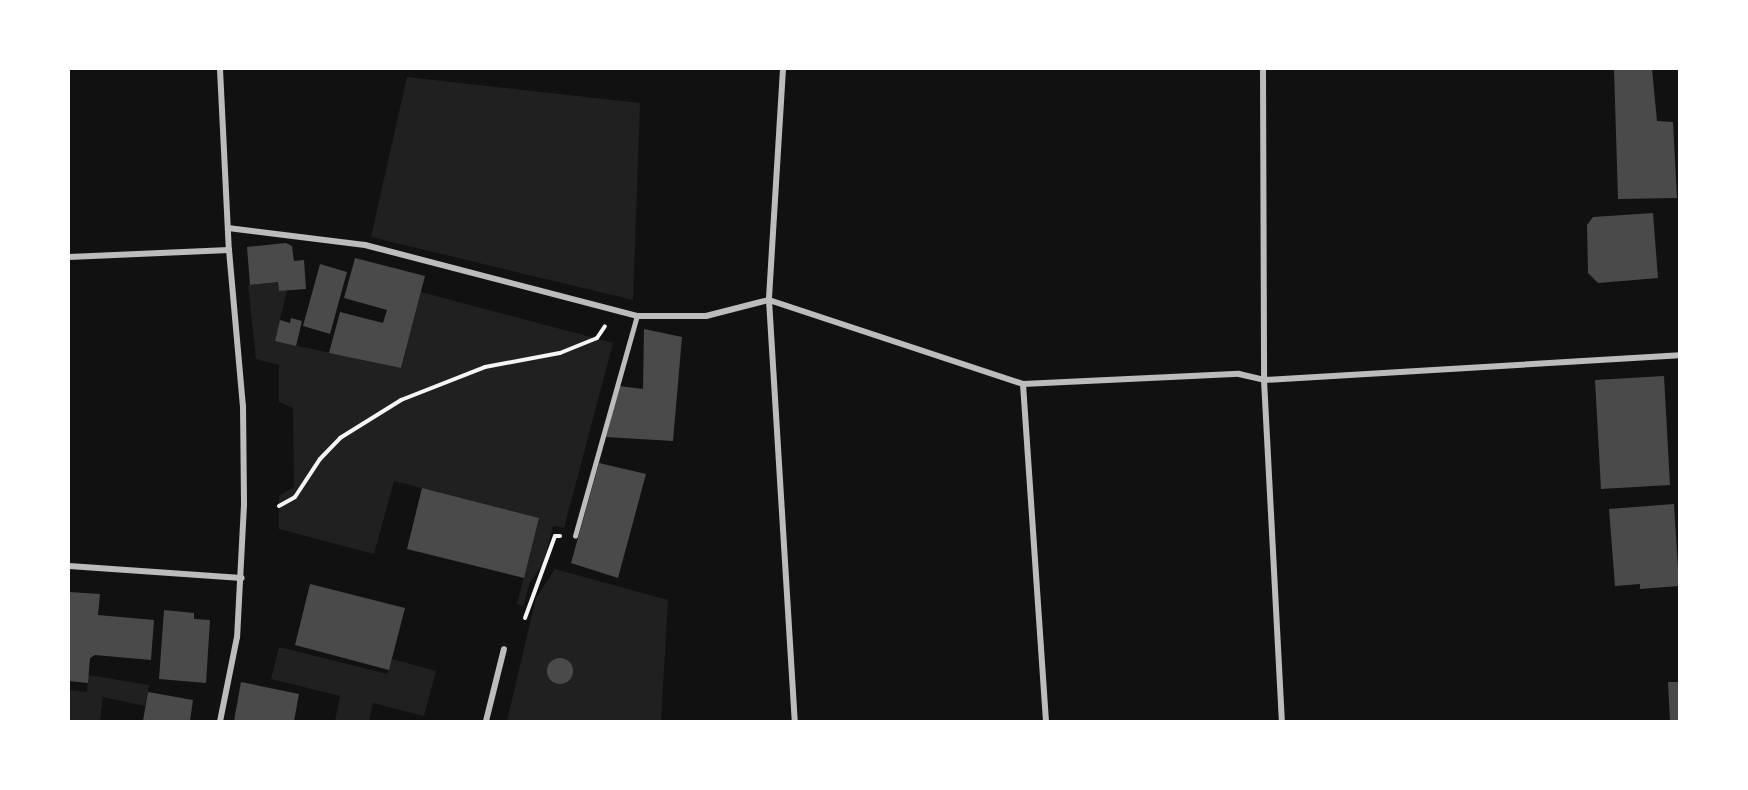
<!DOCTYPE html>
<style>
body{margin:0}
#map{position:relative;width:1748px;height:790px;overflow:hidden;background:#111;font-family:"Sofia Sans Condensed",sans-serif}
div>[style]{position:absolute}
.green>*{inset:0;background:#202020}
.building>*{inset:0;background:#4a4a4a}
.round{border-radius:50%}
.path>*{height:4px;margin:-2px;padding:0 2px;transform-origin:2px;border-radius:2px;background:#f5f5f5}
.service>*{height:4.5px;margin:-2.25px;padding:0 2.25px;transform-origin:2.25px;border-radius:2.25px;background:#bcbcbc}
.minor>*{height:6px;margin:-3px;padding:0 3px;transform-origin:3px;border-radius:3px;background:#bcbcbc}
span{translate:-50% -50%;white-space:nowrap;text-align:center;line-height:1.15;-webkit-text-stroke:5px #fff;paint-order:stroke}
.frame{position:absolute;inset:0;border:70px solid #fff;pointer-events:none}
</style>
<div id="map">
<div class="green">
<i style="clip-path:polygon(407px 77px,640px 103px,633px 300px,371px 237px)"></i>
<i style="clip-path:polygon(278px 282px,279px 291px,287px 290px,275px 341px,401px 368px,421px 292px,613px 343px,564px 528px,553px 526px,543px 564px,530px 582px,523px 606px,517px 604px,539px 518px,394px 481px,374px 554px,279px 529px,279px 496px,294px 487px,293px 408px,279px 402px,279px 365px,256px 359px,248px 285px)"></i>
<i style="clip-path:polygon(555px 569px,668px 600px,661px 721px,507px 721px,536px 598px)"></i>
<i style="clip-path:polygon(279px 647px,387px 674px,392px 659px,436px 671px,424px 716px,373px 703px,369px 721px,335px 721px,340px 696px,271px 679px)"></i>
<i style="clip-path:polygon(88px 675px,149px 685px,145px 706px,103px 697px,100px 720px,69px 721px,69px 690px,87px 692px)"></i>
</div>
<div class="building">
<i style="clip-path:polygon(1614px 69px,1652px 69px,1657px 121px,1673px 122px,1677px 198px,1618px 199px)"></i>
<i style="clip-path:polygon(1653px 213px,1658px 278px,1598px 283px,1588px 273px,1587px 225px,1593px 217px)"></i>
<i style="clip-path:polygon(286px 243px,292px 246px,294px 261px,304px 260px,306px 289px,279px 291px,278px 282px,250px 285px,247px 247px)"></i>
<i style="clip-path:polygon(355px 258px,425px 276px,401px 368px,329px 353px,340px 312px,383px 323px,387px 310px,344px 298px)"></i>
<i style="clip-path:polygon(320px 264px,347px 272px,330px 334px,303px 326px)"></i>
<i style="clip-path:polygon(291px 318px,302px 321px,296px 346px,275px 341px,280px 320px,290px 323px)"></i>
<i style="clip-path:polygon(644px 329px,682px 337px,673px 441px,606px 437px,619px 386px,643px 389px)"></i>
<i style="clip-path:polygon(1664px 376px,1670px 485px,1601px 489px,1595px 380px)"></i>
<i style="clip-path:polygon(599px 463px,646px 474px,618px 578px,571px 563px)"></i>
<i style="clip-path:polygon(422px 488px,539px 518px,524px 578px,407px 549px)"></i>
<i style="clip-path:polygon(1674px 504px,1679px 586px,1640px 589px,1640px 584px,1615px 586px,1609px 509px)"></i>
<i style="clip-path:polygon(310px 584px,405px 608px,389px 670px,295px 645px)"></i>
<i style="clip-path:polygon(69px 592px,100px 594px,98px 615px,154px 620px,151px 660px,95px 655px,90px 658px,88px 683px,69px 681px)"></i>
<i style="clip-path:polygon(164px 610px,194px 613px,194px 619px,210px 620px,206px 683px,159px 679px)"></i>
<i class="round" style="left:547px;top:658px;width:26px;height:26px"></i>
<i style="clip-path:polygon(241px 682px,299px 694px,294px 721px,234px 721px)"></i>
<i style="clip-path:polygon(1668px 682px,1679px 682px,1679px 721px,1670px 721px)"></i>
<i style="clip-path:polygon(148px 692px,193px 700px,190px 721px,143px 721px)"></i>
</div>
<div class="path">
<i style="left:279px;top:506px;width:18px;rotate:-29deg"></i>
<i style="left:295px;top:497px;width:45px;rotate:-56.7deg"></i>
<i style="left:320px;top:459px;width:29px;rotate:-46deg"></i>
<i style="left:340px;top:438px;width:72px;rotate:-31.9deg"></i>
<i style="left:401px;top:400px;width:90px;rotate:-21.4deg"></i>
<i style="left:485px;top:367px;width:76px;rotate:-10.6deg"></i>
<i style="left:560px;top:353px;width:40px;rotate:-22deg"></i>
<i style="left:597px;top:338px;width:14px;rotate:-56deg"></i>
<i style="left:525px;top:618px;width:87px;rotate:-69.9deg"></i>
<i style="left:555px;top:536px;width:5px"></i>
</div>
<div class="service">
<i style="left:575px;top:536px;width:229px;rotate:-74.3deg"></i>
</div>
<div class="minor">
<i style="left:220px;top:69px;width:181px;rotate:87.2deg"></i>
<i style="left:229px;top:250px;width:157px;rotate:84.9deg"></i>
<i style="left:243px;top:406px;width:99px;rotate:89.4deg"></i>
<i style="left:244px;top:505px;width:132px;rotate:93deg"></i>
<i style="left:237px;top:637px;width:86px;rotate:101.4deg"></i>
<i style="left:783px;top:69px;width:231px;rotate:93.5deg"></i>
<i style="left:769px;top:300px;width:422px;rotate:86.5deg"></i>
<i style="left:1263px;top:69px;width:311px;rotate:89.8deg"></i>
<i style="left:1264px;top:380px;width:341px;rotate:87deg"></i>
<i style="left:228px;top:228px;width:138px;rotate:7.1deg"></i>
<i style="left:365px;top:245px;width:281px;rotate:14.6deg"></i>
<i style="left:637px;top:316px;width:69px"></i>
<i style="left:706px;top:316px;width:65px;rotate:-14.3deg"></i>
<i style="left:769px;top:300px;width:268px;rotate:18.3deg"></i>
<i style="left:1023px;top:384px;width:216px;rotate:-2.7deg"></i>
<i style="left:1239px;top:374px;width:26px;rotate:13deg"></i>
<i style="left:1264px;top:380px;width:416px;rotate:-3.4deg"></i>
<i style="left:69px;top:257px;width:160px;rotate:-2.5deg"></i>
<i style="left:1023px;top:384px;width:338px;rotate:86.1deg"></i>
<i style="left:69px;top:566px;width:173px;rotate:4deg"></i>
<i style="left:486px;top:721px;width:74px;rotate:-76deg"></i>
</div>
<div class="frame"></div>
</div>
